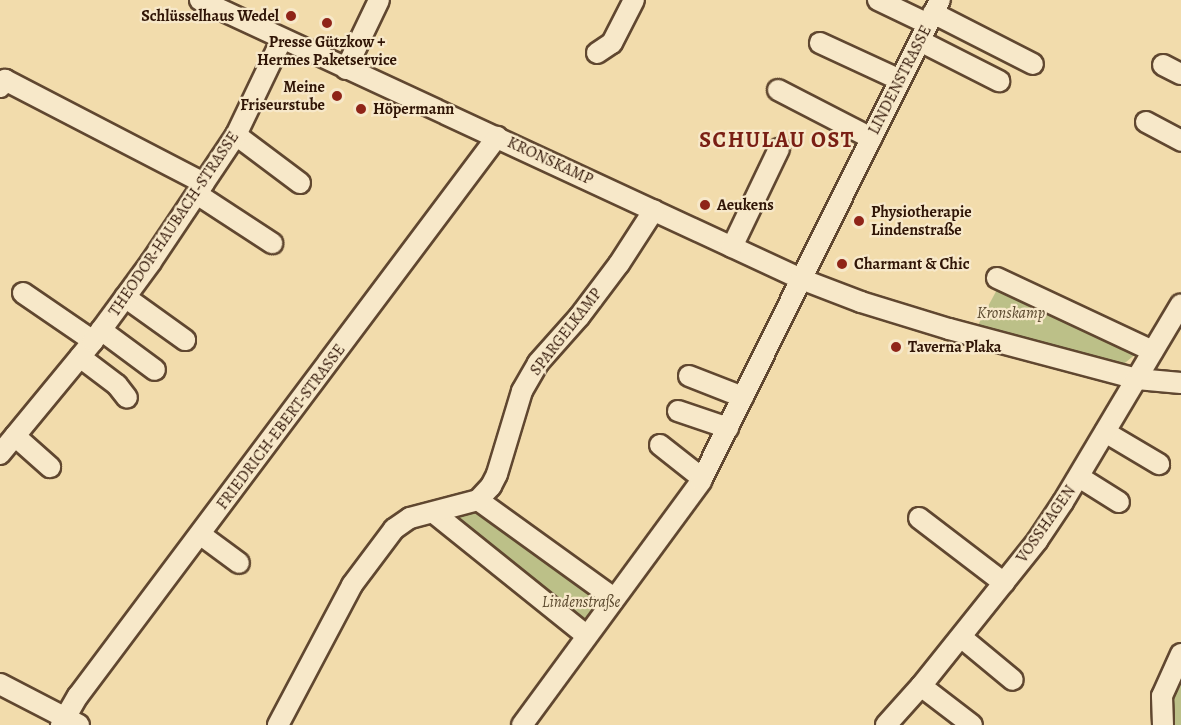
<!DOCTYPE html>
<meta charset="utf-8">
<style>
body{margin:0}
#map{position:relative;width:1181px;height:725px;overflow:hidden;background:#f2dcac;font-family:Alegreya,serif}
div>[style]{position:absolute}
.green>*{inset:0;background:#bcc088}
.roads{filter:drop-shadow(2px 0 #604730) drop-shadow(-2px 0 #604730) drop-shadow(0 2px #604730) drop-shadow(0 -2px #604730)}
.minor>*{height:20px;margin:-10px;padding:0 10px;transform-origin:10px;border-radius:10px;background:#f7e8c9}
.dots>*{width:16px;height:16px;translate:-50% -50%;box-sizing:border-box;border:3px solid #f7e8c9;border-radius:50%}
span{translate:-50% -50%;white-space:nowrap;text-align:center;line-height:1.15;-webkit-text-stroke:4.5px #f7e8c9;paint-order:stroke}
.poi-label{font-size:16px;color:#301506;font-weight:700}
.right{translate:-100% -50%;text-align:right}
.left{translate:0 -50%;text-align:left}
.street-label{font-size:16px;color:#301506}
.park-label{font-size:16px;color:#5a482d;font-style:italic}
.district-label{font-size:22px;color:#7a1f14;font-weight:700;letter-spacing:1.5px}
</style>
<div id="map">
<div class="green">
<i style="clip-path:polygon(1000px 284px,1143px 348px,1120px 367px,978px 325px)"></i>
<i style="clip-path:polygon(478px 500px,614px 598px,587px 636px,434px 513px)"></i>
<i style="clip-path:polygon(1181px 668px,1181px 725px,1171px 725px,1177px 674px)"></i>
</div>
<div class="roads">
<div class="minor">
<i style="left:200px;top:0;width:663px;rotate:24.9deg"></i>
<i style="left:801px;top:279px;width:64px;rotate:21deg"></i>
<i style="left:861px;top:302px;width:92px;rotate:17.1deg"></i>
<i style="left:949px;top:329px;width:195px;rotate:14.9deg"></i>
<i style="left:1137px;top:379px;width:44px;rotate:5.2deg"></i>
<i style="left:878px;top:0;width:55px;rotate:25.6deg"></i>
<i style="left:933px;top:13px;width:112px;rotate:27deg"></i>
<i style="left:920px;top:41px;width:89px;rotate:26.9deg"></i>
<i style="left:820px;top:43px;width:88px;rotate:24.8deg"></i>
<i style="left:597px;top:53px;width:18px;rotate:-34deg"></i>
<i style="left:612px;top:43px;width:48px;rotate:-62.9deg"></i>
<i style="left:1163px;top:65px;width:20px;rotate:27deg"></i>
<i style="left:346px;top:69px;width:76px;rotate:-64.4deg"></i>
<i style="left:0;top:87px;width:9px;rotate:-54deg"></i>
<i style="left:5px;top:80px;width:224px;rotate:27.4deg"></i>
<i style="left:778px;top:90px;width:105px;rotate:27.3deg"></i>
<i style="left:1146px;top:122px;width:40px;rotate:28deg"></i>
<i style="left:236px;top:135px;width:80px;rotate:36.9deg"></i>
<i style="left:197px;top:194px;width:90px;rotate:33.2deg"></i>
<i style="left:732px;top:247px;width:109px;rotate:-64.4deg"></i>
<i style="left:997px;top:278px;width:172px;rotate:25.1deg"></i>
<i style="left:23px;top:293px;width:85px;rotate:34.4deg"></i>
<i style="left:125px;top:297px;width:74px;rotate:35.6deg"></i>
<i style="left:101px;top:330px;width:67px;rotate:36.5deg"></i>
<i style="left:80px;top:357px;width:46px;rotate:37.1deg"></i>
<i style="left:117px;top:385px;width:16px;rotate:52deg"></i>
<i style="left:689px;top:376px;width:58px;rotate:21.3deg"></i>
<i style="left:678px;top:411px;width:53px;rotate:18.8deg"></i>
<i style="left:1105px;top:432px;width:63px;rotate:30.7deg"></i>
<i style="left:15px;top:436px;width:47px;rotate:41.5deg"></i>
<i style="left:660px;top:445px;width:53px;rotate:38.2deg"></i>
<i style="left:0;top:454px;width:146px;rotate:-50.5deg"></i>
<i style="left:93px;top:341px;width:98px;rotate:-53.7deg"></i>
<i style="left:151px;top:262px;width:153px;rotate:-56.2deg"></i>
<i style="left:236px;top:135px;width:106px;rotate:-64.4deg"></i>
<i style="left:1079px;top:477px;width:47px;rotate:32deg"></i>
<i style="left:478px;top:500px;width:168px;rotate:35.8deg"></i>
<i style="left:434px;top:513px;width:196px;rotate:38.8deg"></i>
<i style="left:919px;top:518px;width:107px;rotate:37.4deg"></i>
<i style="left:201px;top:535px;width:47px;rotate:36.4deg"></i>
<i style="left:961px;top:637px;width:67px;rotate:39.6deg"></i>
<i style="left:0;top:684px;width:89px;rotate:27.4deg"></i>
<i style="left:921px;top:686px;width:64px;rotate:37.4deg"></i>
<i style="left:61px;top:725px;width:34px;rotate:-60deg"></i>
<i style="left:78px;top:696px;width:699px;rotate:-53.15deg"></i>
<i style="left:278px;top:725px;width:158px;rotate:-62.1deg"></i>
<i style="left:352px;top:585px;width:70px;rotate:-53.1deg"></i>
<i style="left:394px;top:529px;width:19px;rotate:-35deg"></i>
<i style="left:410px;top:518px;width:70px;rotate:-14.8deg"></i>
<i style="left:478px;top:500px;width:19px;rotate:-47deg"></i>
<i style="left:491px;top:486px;width:13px;rotate:-63deg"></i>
<i style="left:497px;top:474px;width:87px;rotate:-73.2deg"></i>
<i style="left:522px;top:391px;width:32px;rotate:-60deg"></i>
<i style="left:538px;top:363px;width:62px;rotate:-48.3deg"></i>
<i style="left:579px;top:317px;width:66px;rotate:-53deg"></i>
<i style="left:619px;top:264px;width:64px;rotate:-57.1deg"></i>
<i style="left:522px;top:725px;width:303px;rotate:-53.7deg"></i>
<i style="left:701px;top:481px;width:537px;rotate:-63.58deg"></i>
<i style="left:886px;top:725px;width:52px;rotate:-48.1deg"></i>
<i style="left:921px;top:686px;width:186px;rotate:-51.3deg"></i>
<i style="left:1037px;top:541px;width:47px;rotate:-56.3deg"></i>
<i style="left:1063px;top:502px;width:230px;rotate:-59.2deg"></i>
<i style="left:1163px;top:725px;width:29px;rotate:-92deg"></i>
<i style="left:1162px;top:696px;width:46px;rotate:-65.7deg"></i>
</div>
</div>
<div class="dots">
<i style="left:291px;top:16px;background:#8f2418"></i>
<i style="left:327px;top:23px;background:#8f2418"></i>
<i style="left:337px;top:96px;background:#8f2418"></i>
<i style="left:361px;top:109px;background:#8f2418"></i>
<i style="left:705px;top:205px;background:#8f2418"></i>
<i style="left:859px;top:221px;background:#8f2418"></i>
<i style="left:842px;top:264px;background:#8f2418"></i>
<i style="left:896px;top:347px;background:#8f2418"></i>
</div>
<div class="poi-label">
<span class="right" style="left:279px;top:16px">Schlüsselhaus Wedel</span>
<span style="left:327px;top:51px">Presse Gützkow +<br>Hermes Paketservice</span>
<span class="right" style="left:325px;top:96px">Meine<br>Friseurstube</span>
<span class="left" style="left:373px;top:109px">Höpermann</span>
<span class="left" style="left:717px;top:205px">Aeukens</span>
<span class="left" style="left:871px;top:221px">Physiotherapie<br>Lindenstraße</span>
<span class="left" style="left:854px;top:264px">Charmant &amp; Chic</span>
<span class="left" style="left:908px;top:347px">Taverna Plaka</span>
</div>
<div class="street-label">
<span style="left:900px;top:80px;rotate:-63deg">LINDENSTRASSE</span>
<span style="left:550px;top:161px;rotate:25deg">KRONSKAMP</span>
<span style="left:174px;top:224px;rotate:-56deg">THEODOR-HAUBACH-STRASSE</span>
<span style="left:566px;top:332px;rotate:-52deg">SPARGELKAMP</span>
<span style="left:281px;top:427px;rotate:-53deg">FRIEDRICH-EBERT-STRASSE</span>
<span style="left:1046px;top:524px;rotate:-55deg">VOSSHAGEN</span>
</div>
<div class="park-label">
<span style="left:1011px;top:313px">Kronskamp</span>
<span style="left:581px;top:602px">Lindenstraße</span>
</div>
<div class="district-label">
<span style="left:777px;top:141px">SCHULAU OST</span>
</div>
</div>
